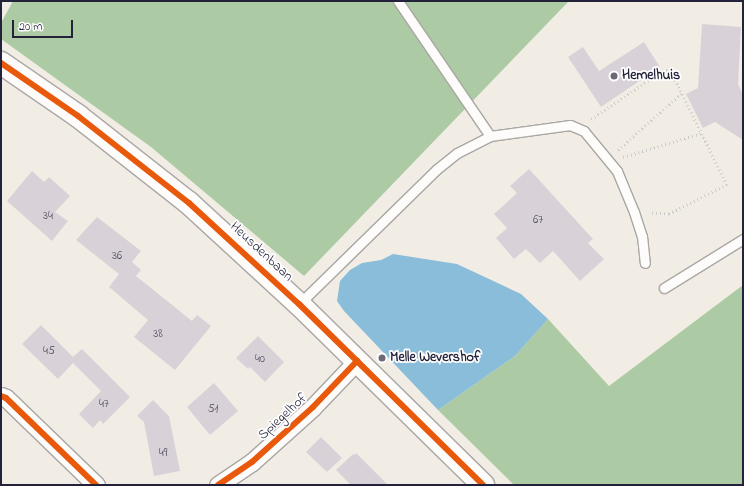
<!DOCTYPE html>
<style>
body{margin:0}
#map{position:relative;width:744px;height:486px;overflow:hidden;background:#f2ede4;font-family:"Indie Flower",sans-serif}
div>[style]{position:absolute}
.forest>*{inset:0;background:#accba4}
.water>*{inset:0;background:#8abdda}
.building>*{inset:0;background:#d9d1d8}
.path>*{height:2.5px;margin-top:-1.25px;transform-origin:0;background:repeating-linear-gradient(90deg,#cccaca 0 1px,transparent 0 4px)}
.roads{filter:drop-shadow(1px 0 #a9a7a4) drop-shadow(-1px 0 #a9a7a4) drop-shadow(0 1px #a9a7a4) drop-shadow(0 -1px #a9a7a4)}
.service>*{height:9px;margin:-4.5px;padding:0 4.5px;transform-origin:4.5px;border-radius:4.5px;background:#fdfcfb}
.minor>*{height:17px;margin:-8.5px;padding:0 8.5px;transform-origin:8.5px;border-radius:8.5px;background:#fdfcfb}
.secondary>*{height:22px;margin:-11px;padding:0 11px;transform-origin:11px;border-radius:11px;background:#fdfcfb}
.cycleway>*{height:6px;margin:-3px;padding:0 3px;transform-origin:3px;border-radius:3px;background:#e8590c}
.dots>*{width:11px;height:11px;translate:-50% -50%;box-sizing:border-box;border:2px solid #fff;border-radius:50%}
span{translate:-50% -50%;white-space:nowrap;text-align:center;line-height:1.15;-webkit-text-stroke:3.5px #fff;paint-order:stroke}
.number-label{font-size:12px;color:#504e62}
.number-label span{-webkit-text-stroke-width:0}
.poi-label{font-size:14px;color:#22223b;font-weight:700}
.left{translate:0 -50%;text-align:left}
.street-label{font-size:14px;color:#22223b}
.frame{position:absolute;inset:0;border:2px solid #22223b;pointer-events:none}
.scale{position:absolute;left:12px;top:20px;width:61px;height:18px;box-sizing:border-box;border:2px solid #22223b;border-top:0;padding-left:5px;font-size:12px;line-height:14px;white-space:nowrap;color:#22223b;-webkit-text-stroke:3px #fff;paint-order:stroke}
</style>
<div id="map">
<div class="forest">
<i style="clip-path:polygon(13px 1px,569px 1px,304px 276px,151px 147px,1px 39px,1px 23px)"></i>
<i style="clip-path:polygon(743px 285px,743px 485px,514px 485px,438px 410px,515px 356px,548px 319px,609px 386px)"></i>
</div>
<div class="water">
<i style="clip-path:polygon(393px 254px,457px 264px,521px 294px,548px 319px,515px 356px,438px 410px,344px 311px,337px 301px,340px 281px,350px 270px,362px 263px,381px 260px)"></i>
</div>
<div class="building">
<i style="clip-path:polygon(702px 24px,741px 27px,738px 84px,743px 95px,743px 140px,715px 122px,703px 128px,686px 94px,698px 88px)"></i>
<i style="clip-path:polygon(644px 42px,660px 67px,601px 107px,568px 57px,583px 47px,599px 71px)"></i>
<i style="clip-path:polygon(529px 169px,593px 239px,588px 243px,604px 259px,580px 281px,553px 251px,540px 263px,526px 249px,514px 259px,496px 238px,507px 228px,494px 214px,517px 193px,510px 186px)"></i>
<i style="clip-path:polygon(32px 171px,44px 182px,49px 177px,70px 196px,55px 212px,68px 221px,52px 241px,7px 201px)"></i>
<i style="clip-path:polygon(97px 217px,141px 251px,132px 262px,141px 270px,136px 276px,192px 321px,197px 315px,211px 326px,175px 370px,134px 337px,148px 320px,109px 287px,119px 274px,76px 240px)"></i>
<i style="clip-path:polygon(41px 325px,73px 357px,82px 349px,130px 397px,103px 424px,100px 420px,93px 428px,79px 414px,101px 391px,73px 363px,58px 379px,22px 344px)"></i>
<i style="clip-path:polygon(258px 336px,284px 362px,265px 382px,250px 367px,248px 369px,236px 358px)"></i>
<i style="clip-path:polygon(214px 383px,238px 411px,210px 435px,187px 407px)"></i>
<i style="clip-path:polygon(153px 400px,169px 416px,180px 471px,154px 476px,144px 422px,137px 416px)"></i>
<i style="clip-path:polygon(321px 437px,342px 458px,327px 472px,306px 452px)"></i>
<i style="clip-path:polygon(356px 453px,388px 485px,351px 485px,336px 470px,353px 454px,354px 455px)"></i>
</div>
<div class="path">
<i style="left:591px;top:119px;width:86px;rotate:-34.1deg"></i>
<i style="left:662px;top:71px;width:8px;rotate:-14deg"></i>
<i style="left:670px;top:69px;width:129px;rotate:63.8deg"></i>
<i style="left:727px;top:185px;width:65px;rotate:153.4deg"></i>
<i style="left:669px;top:214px;width:20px;rotate:-177deg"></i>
<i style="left:618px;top:150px;width:86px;rotate:-41.7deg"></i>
<i style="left:623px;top:157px;width:83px;rotate:-16.9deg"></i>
</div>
<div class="roads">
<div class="service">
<i style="left:398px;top:1px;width:163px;rotate:55.7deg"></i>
<i style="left:664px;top:288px;width:93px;rotate:-31.8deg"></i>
<i style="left:299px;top:304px;width:193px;rotate:-44.4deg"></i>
<i style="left:437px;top:169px;width:26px;rotate:-39deg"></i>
<i style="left:457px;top:153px;width:37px;rotate:-27deg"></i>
<i style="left:490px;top:136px;width:81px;rotate:-7.8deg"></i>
<i style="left:570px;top:125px;width:15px;rotate:23deg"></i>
<i style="left:584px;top:131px;width:52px;rotate:50.5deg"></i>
<i style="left:617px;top:171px;width:44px;rotate:67.5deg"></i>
<i style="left:634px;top:212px;width:25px;rotate:72deg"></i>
<i style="left:642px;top:236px;width:27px;rotate:84deg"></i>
</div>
<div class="minor">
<i style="left:1px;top:396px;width:5px;rotate:22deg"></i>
<i style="left:6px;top:398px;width:125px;rotate:44deg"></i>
<i style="left:218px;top:485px;width:41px;rotate:-34.1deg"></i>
<i style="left:252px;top:462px;width:82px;rotate:-42deg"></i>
<i style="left:313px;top:407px;width:64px;rotate:-46.3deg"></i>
</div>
<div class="secondary">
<i style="left:1px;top:63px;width:93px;rotate:34.5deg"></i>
<i style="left:78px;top:116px;width:141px;rotate:38.1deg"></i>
<i style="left:189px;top:203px;width:149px;rotate:42.6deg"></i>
<i style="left:299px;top:304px;width:258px;rotate:44.5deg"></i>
</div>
</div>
<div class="cycleway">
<i style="left:1px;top:63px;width:93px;rotate:34.5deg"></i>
<i style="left:78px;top:116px;width:141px;rotate:38.1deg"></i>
<i style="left:189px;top:203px;width:149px;rotate:42.6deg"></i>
<i style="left:299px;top:304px;width:258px;rotate:44.5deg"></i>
<i style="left:1px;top:396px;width:5px;rotate:22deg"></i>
<i style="left:6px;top:398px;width:125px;rotate:44deg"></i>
<i style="left:218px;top:485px;width:41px;rotate:-34.1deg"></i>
<i style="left:252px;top:462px;width:82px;rotate:-42deg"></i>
<i style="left:313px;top:407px;width:64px;rotate:-46.3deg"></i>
</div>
<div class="dots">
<i style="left:614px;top:76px;background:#6b6976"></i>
<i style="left:382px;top:358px;background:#6b6976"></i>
</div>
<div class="number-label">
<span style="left:48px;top:217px">34</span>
<span style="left:538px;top:221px">67</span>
<span style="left:117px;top:257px">36</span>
<span style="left:158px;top:335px">38</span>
<span style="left:49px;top:352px">45</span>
<span style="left:260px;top:360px">40</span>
<span style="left:104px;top:405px">47</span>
<span style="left:213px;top:410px">51</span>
<span style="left:163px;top:454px">49</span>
</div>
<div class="poi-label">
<span class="left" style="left:622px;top:76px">Hemelhuis</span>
<span class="left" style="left:390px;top:358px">Melle Wevershof</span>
</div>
<div class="street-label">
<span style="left:261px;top:252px;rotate:43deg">Heusdenbaan</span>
<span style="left:283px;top:417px;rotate:-43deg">Spiegelhof</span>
</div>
<div class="frame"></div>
<div class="scale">20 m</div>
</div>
